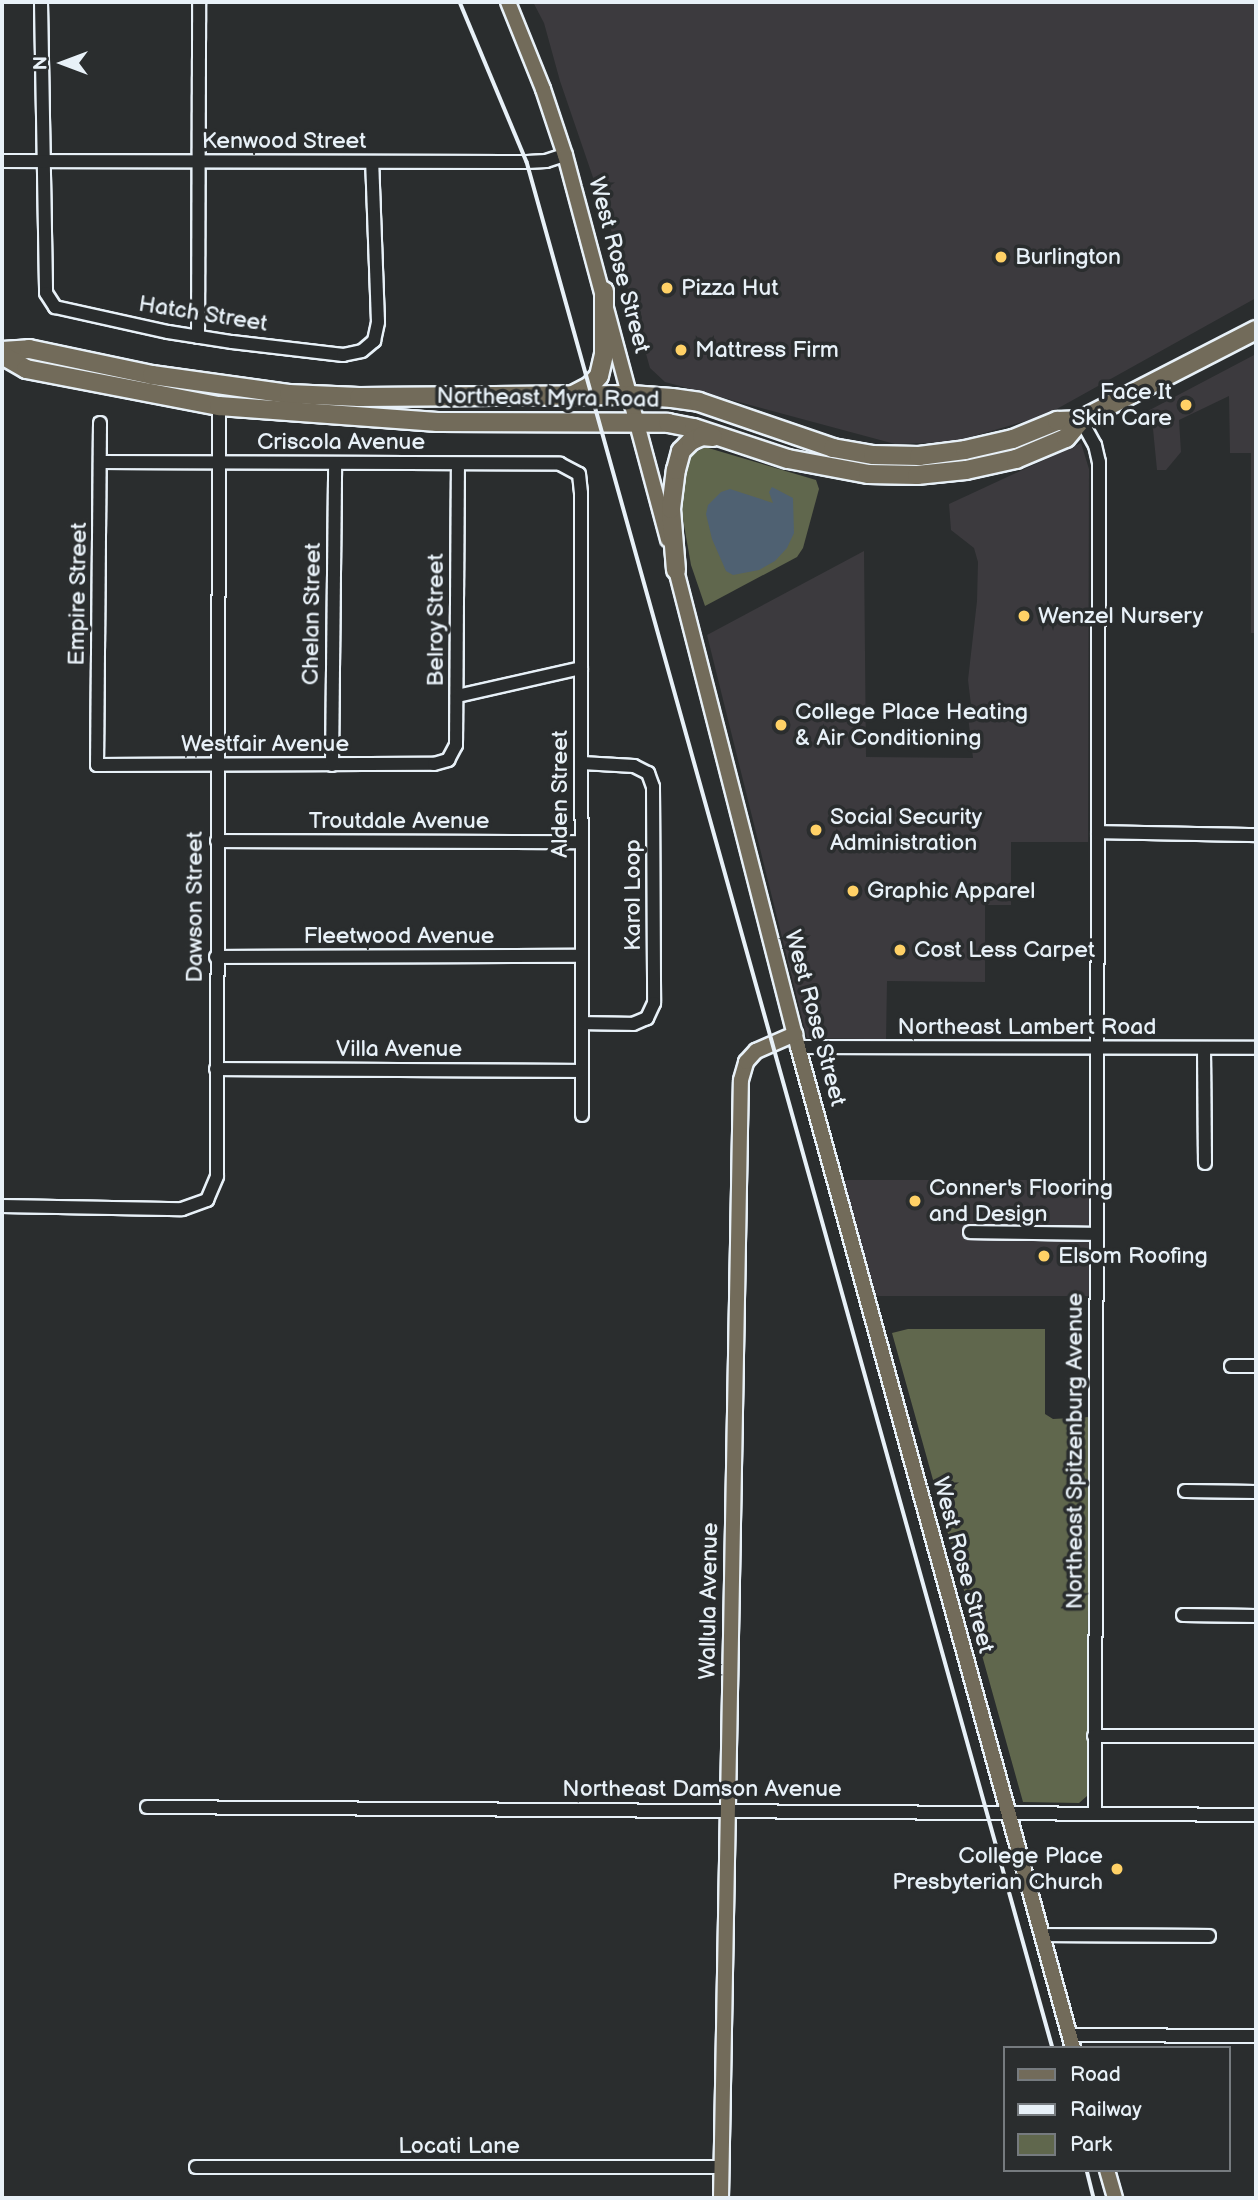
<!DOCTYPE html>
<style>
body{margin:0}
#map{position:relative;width:1258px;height:2200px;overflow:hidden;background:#2a2d2e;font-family:"Balsamiq Sans",sans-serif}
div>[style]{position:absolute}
.built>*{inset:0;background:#3c3a3e}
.green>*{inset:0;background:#60674d}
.water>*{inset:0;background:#4f6172}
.roads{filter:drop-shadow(2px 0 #e8f1f8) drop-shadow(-2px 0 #e8f1f8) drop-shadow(0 2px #e8f1f8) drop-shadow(0 -2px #e8f1f8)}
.minor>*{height:12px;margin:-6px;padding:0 6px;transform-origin:6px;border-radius:6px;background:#2a2d2e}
.major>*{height:14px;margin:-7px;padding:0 7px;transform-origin:7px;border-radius:7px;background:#726b5a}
.highway>*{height:18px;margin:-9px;padding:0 9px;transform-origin:9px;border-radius:9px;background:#726b5a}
.rail>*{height:3.5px;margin:-1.75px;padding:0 1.75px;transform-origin:1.75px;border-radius:1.75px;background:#e8f1f8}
.dots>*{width:19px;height:19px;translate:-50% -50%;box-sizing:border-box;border:4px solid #2a2d2e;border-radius:50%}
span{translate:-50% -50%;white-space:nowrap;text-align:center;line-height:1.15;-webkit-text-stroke:7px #2a2d2e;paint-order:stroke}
.street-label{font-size:23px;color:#e8f1f8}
.poi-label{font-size:23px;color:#e8f1f8}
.left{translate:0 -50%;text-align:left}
.right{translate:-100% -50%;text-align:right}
.frame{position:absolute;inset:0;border:4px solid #e8f1f8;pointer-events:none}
.legend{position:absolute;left:1003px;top:2046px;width:228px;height:126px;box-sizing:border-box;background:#2a2d2e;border:2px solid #767b7f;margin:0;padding:9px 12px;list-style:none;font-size:21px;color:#e8f1f8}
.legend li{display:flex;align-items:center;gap:14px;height:35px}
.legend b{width:35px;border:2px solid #767b7f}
.north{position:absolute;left:28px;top:28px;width:70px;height:70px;-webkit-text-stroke:5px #2a2d2e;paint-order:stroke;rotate:270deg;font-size:19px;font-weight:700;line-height:28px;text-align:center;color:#e8f1f8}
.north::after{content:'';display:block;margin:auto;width:24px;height:32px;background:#e8f1f8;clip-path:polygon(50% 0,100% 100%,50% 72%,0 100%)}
</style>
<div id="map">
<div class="built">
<i style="clip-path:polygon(533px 2px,1256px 2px,1256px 298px,1046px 415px,953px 442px,895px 444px,665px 382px,650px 368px,612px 233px,560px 81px,544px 23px)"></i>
<i style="clip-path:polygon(1256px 354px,1256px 633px,1251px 633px,1251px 453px,1230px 453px,1229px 396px,1179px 420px,1181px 452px,1166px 470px,1157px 470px,1153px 429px,1144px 413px)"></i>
<i style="clip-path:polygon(1081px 443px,1089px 469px,1088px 842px,1011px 842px,1011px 905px,985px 905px,985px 982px,887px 981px,886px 1043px,866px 1043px,866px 1039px,807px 1038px,707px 635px,864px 551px,866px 757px,973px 758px,967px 708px,971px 705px,968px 680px,977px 601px,978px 562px,974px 548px,951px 530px,949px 504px)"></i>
<i style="clip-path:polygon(842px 1180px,1090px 1180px,1090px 1296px,873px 1296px)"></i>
</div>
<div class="green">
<i style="clip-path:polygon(705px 447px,816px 480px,819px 489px,803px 548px,797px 557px,705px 606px,691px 565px,681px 508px,688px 457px)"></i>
<i style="clip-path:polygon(908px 1329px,1045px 1329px,1045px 1414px,1053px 1419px,1089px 1417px,1087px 1796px,1079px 1803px,1023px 1802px,892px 1333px)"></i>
</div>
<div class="water">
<i style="clip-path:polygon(772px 487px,793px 498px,794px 533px,787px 548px,775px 561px,759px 570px,733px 575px,726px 571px,712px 539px,706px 514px,708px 505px,721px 492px,730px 489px,773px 503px,769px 492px)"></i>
</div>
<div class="roads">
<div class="minor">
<i style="left:41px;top:2px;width:291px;rotate:89deg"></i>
<i style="left:46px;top:293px;width:17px;rotate:57deg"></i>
<i style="left:55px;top:307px;width:116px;rotate:12.5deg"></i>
<i style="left:168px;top:332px;width:65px;rotate:8.9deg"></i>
<i style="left:232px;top:342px;width:112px;rotate:6.7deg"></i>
<i style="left:343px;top:355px;width:19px;rotate:-12deg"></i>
<i style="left:362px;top:351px;width:16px;rotate:-40deg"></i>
<i style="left:374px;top:341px;width:19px;rotate:-78deg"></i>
<i style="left:378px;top:322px;width:160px;rotate:-92.1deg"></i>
<i style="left:2px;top:161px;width:525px;rotate:0.11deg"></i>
<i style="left:527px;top:162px;width:19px;rotate:-3deg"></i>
<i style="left:546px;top:161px;width:20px;rotate:-18deg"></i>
<i style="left:198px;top:337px;width:335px;rotate:-89.8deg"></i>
<i style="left:1081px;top:420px;width:29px;rotate:61deg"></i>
<i style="left:1095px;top:445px;width:17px;rotate:77deg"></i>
<i style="left:1099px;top:462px;width:1352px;rotate:90.17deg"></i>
<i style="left:100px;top:423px;width:342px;rotate:90.5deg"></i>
<i style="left:97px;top:765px;width:337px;rotate:-0.2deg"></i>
<i style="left:434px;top:764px;width:15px;rotate:-16deg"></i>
<i style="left:448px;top:760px;width:17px;rotate:-62deg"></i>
<i style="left:456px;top:745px;width:281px;rotate:-89.6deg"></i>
<i style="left:100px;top:462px;width:460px;rotate:0.2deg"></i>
<i style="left:560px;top:464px;width:21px;rotate:28deg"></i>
<i style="left:579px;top:474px;width:19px;rotate:84deg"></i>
<i style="left:581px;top:493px;width:622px;rotate:89.91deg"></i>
<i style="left:457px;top:696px;width:127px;rotate:-12.7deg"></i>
<i style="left:582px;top:763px;width:52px;rotate:3.3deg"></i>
<i style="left:634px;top:766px;width:16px;rotate:27deg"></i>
<i style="left:648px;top:773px;width:15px;rotate:70deg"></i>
<i style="left:653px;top:787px;width:216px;rotate:89.7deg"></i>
<i style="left:654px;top:1003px;width:17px;rotate:115deg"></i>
<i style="left:647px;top:1018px;width:15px;rotate:157deg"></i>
<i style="left:633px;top:1024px;width:51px;rotate:-178.9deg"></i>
<i style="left:332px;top:765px;width:302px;rotate:-89.4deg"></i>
<i style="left:1098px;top:832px;width:158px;rotate:1.1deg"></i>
<i style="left:217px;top:841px;width:364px;rotate:0.2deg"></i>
<i style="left:216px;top:957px;width:366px;rotate:-0.2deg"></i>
<i style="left:798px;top:1047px;width:458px;rotate:0.1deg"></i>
<i style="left:1204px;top:1049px;width:114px;rotate:89.5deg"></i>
<i style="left:216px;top:1069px;width:366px;rotate:0.3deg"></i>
<i style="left:2px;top:1206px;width:180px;rotate:1deg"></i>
<i style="left:182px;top:1209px;width:27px;rotate:-20deg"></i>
<i style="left:207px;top:1200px;width:26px;rotate:-67deg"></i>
<i style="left:217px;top:1176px;width:770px;rotate:-89.85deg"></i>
<i style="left:970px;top:1232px;width:127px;rotate:0.9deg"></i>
<i style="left:1231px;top:1366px;width:25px"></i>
<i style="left:1185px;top:1491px;width:71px;rotate:0.8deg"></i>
<i style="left:1183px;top:1615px;width:73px;rotate:0.8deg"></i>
<i style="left:1094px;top:1736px;width:162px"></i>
<i style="left:147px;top:1807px;width:1109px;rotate:0.41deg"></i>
<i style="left:1042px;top:1935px;width:167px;rotate:0.3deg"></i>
<i style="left:1069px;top:2035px;width:187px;rotate:0.3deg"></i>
<i style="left:196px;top:2167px;width:526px"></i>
</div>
<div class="major">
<i style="left:508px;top:2px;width:94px;rotate:68.1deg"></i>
<i style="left:543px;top:89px;width:70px;rotate:71.6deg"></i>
<i style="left:565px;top:155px;width:398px;rotate:75deg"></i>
<i style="left:674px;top:562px;width:501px;rotate:75.66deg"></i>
<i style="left:798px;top:1047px;width:1038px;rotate:74.64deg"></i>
<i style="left:1107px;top:2170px;width:29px;rotate:74deg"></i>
<i style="left:721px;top:2198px;width:1118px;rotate:-88.98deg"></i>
<i style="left:741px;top:1080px;width:19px;rotate:-74deg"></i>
<i style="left:746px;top:1062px;width:15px;rotate:-48deg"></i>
<i style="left:756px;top:1051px;width:43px;rotate:-23.6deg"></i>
</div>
<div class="highway">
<i style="left:2px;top:351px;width:27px;rotate:-4deg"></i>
<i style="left:29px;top:349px;width:126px;rotate:11.9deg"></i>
<i style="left:152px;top:375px;width:138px;rotate:7.9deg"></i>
<i style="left:289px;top:394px;width:70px;rotate:2.5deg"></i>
<i style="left:359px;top:397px;width:272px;rotate:-0.4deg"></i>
<i style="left:631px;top:395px;width:41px;rotate:4.2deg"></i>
<i style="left:672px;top:398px;width:27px;rotate:8deg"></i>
<i style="left:699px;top:402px;width:142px;rotate:18.9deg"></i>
<i style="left:833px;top:448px;width:41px;rotate:9.9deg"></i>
<i style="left:873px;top:455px;width:46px;rotate:1.2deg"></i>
<i style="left:919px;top:456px;width:46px;rotate:-7.4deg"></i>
<i style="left:965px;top:450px;width:49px;rotate:-12.9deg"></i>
<i style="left:1013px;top:439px;width:48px;rotate:-22.2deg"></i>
<i style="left:1057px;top:421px;width:24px;rotate:-2deg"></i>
<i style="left:1081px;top:420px;width:197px;rotate:-27.2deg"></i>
<i style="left:2px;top:355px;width:28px;rotate:30deg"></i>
<i style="left:26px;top:369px;width:197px;rotate:10.9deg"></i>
<i style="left:219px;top:406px;width:219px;rotate:4.2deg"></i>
<i style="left:437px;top:422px;width:231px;rotate:0.2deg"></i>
<i style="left:668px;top:423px;width:26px;rotate:11deg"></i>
<i style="left:694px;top:428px;width:99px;rotate:18.3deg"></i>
<i style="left:788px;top:459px;width:81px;rotate:10.6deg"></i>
<i style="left:868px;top:474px;width:49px;rotate:1.2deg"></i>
<i style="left:917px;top:475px;width:49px;rotate:-5.8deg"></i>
<i style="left:966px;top:470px;width:51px;rotate:-12.4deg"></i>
<i style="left:1016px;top:459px;width:54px;rotate:-22.8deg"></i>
<i style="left:1066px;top:438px;width:23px;rotate:-50deg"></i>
<i style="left:573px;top:395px;width:19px;rotate:-28deg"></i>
<i style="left:590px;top:386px;width:13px;rotate:-48deg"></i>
<i style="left:599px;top:376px;width:23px;rotate:-77deg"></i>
<i style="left:604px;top:354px;width:63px;rotate:-90deg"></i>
<i style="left:676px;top:570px;width:61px;rotate:-94.7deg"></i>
<i style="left:671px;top:509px;width:39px;rotate:-83deg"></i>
<i style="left:676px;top:470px;width:20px;rotate:-75deg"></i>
<i style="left:681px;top:451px;width:14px;rotate:-45deg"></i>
<i style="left:691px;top:441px;width:12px;rotate:-24deg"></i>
<i style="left:702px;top:436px;width:11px;rotate:5deg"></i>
</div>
</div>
<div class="rail">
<i style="left:460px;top:2px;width:173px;rotate:67.3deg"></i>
<i style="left:527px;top:162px;width:1958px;rotate:74.42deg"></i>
<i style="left:1087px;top:2170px;width:29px;rotate:76deg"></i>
</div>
<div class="dots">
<i style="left:1001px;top:257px;background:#ffd166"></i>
<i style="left:667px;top:288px;background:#ffd166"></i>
<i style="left:681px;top:350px;background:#ffd166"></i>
<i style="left:1186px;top:405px;background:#ffd166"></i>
<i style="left:1024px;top:616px;background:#ffd166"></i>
<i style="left:781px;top:725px;background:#ffd166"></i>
<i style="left:816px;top:830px;background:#ffd166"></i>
<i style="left:853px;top:891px;background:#ffd166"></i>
<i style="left:900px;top:950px;background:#ffd166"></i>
<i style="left:915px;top:1201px;background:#ffd166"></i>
<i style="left:1044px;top:1256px;background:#ffd166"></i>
<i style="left:1117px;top:1869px;background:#ffd166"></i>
</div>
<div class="street-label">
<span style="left:284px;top:141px">Kenwood Street</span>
<span style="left:619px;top:265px;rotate:75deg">West Rose Street</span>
<span style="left:203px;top:314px;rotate:9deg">Hatch Street</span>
<span style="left:548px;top:398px;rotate:1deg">Northeast Myra Road</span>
<span style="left:341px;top:442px">Criscola Avenue</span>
<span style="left:78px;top:594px;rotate:-89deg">Empire Street</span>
<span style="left:312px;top:614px;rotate:-89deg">Chelan Street</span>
<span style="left:436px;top:620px;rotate:-90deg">Belroy Street</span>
<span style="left:265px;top:744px">Westfair Avenue</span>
<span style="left:560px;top:794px;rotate:-90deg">Alden Street</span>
<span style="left:399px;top:821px">Troutdale Avenue</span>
<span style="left:633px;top:895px;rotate:-90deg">Karol Loop</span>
<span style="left:195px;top:907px;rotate:-90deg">Dawson Street</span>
<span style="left:399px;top:936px">Fleetwood Avenue</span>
<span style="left:815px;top:1018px;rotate:75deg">West Rose Street</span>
<span style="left:1027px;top:1027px">Northeast Lambert Road</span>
<span style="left:399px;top:1049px">Villa Avenue</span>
<span style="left:1075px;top:1451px;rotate:-90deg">Northeast Spitzenburg Avenue</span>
<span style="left:963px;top:1565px;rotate:75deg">West Rose Street</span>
<span style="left:709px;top:1601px;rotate:-89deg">Wallula Avenue</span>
<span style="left:702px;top:1789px">Northeast Damson Avenue</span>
<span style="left:459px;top:2146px">Locati Lane</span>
</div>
<div class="poi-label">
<span class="left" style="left:1015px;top:257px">Burlington</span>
<span class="left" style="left:681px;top:288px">Pizza Hut</span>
<span class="left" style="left:695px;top:350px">Mattress Firm</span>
<span class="right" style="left:1172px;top:405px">Face It<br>Skin Care</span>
<span class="left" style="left:1038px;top:616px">Wenzel Nursery</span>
<span class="left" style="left:795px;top:725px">College Place Heating<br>&amp; Air Conditioning</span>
<span class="left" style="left:830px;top:830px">Social Security<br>Administration</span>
<span class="left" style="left:867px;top:891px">Graphic Apparel</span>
<span class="left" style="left:914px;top:950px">Cost Less Carpet</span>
<span class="left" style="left:929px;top:1201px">Conner's Flooring<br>and Design</span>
<span class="left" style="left:1058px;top:1256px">Elsom Roofing</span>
<span class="right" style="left:1103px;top:1869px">College Place<br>Presbyterian Church</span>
</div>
<div class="frame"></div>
<ul class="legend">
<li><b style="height:9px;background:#726b5a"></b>Road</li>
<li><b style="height:9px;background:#e8f1f8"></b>Railway</li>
<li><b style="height:19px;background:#60674d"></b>Park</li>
</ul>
<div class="north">N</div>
</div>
